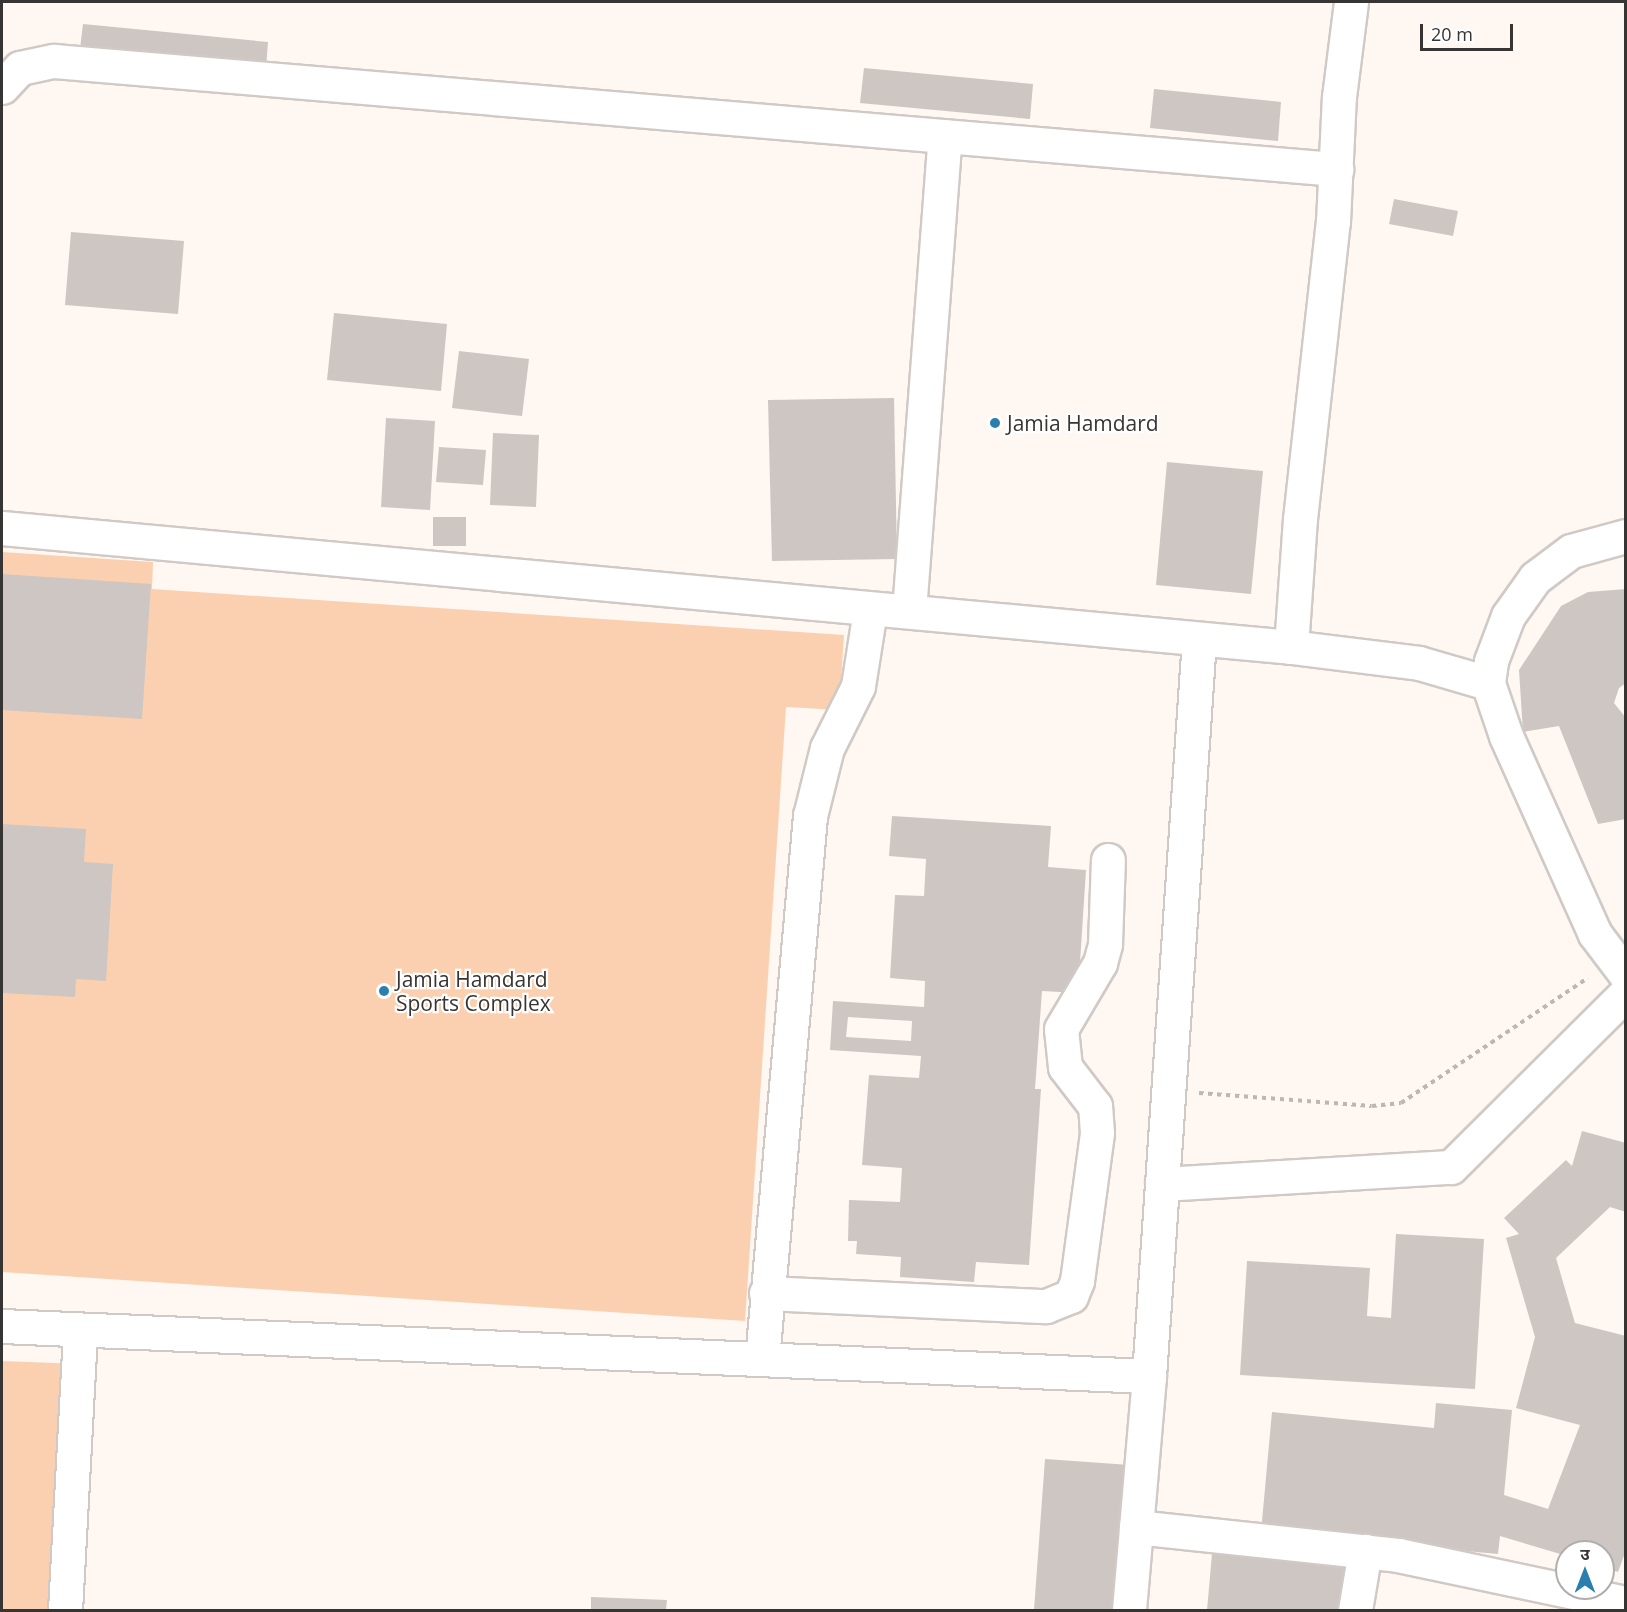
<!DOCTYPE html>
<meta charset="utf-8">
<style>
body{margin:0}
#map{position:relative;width:1627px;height:1612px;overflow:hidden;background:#fef7f2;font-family:"Open Sans","Noto Sans Devanagari",sans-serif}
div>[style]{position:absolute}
.green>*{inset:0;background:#fbd0b0}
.building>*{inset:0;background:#cdc6c2}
.path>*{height:4px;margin-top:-2px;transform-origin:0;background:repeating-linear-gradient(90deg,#bcb7b3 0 4.5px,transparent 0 9px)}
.roads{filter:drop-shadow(2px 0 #d0c9c5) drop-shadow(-2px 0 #d0c9c5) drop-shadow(0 2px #d0c9c5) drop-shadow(0 -2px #d0c9c5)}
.minor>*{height:33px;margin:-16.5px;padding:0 16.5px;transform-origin:16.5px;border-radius:16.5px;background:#fff}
.dots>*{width:16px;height:16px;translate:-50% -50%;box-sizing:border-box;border:3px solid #fff;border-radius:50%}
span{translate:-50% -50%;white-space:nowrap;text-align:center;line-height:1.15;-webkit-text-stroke:4.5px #fff;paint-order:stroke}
.poi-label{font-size:21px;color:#373533}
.left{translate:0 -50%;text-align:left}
.frame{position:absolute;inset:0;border:3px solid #373533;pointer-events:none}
.north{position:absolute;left:1555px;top:1540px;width:60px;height:60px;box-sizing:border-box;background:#fff;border:2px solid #afaead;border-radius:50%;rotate:0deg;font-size:16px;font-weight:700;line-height:24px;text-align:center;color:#373533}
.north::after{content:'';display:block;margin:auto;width:21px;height:27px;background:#2a7faf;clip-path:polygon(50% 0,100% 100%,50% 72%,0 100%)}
.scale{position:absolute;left:1420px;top:24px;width:93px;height:27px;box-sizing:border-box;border:3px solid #373533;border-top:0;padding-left:8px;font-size:18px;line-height:21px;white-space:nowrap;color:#373533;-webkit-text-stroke:4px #fff;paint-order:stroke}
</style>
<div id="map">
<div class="green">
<i style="clip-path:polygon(2px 552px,153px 562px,152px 589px,844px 635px,839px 710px,786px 707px,745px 1321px,2px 1272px)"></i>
<i style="clip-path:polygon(2px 1361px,81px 1364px,70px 1610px,2px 1610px)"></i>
</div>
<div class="building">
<i style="clip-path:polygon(83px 24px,268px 42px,266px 68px,80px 49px)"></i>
<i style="clip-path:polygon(864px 68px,1033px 84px,1030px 119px,860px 103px)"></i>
<i style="clip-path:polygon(1154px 89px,1281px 102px,1278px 141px,1150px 128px)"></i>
<i style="clip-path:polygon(1394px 199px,1458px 211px,1453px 236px,1389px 224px)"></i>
<i style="clip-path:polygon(71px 232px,184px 241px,178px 314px,65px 305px)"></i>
<i style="clip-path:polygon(334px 313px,447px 324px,441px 391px,327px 380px)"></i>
<i style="clip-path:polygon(459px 351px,529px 359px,522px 416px,452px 408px)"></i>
<i style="clip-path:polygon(894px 398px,897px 559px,772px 561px,768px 400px)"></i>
<i style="clip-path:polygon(386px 418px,435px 421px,430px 510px,381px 507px)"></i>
<i style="clip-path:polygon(493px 433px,539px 435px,536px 507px,490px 505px)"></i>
<i style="clip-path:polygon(439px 447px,486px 450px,483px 485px,436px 482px)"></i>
<i style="clip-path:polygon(1167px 462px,1263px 471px,1251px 594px,1156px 585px)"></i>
<i style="clip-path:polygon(433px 517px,466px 517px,466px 546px,433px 546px)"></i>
<i style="clip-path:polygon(2px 574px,151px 584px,142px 719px,2px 710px)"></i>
<i style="clip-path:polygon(1626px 589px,1626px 683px,1619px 688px,1614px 703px,1626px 718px,1626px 819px,1598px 824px,1559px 726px,1523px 732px,1519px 670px,1561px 606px,1588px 592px)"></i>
<i style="clip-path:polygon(evenodd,892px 816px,1051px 826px,1048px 867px,1086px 870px,1078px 993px,1042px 991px,1035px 1089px,1041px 1089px,1029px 1265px,976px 1262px,974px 1282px,900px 1277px,901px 1257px,856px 1254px,857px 1241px,848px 1241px,849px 1200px,900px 1202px,902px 1168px,862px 1165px,869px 1075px,919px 1078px,921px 1056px,830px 1050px,833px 1001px,924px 1007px,925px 981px,890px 978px,895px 895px,924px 896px,926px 859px,889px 856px,892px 816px,848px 1017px,912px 1021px,911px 1041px,846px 1037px,848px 1017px)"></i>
<i style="clip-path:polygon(2px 824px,86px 829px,84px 862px,113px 864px,106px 981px,76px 979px,75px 997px,2px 993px)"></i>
<i style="clip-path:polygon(1582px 1131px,1626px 1143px,1626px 1212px,1610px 1207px,1556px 1258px,1575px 1323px,1626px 1336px,1626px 1550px,1618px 1572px,1603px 1567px,1603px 1552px,1567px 1552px,1567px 1556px,1500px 1536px,1498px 1554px,1261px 1532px,1272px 1412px,1434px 1428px,1436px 1403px,1512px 1410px,1504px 1495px,1548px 1509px,1580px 1425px,1516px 1408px,1535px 1337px,1506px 1238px,1519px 1234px,1504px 1218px,1566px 1160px,1572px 1166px)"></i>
<i style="clip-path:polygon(1396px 1234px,1484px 1239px,1475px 1389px,1240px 1375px,1247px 1261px,1370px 1268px,1367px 1316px,1391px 1318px)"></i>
<i style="clip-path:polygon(1045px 1459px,1130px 1465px,1120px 1610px,1034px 1610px)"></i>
<i style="clip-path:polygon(1213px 1543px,1275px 1547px,1275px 1560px,1348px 1566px,1344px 1610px,1207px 1610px)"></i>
<i style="clip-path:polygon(591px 1597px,667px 1600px,666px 1610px,591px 1610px)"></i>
</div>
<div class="path">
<i style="left:1199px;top:1093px;width:173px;rotate:4.3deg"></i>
<i style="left:1372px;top:1106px;width:29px;rotate:-6deg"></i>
<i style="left:1401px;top:1103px;width:225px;rotate:-33.8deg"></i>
</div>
<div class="roads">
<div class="minor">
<i style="left:2px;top:87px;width:26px;rotate:-47deg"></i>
<i style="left:20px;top:68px;width:35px;rotate:-12deg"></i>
<i style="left:54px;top:61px;width:1287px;rotate:4.82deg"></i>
<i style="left:2px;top:528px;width:1294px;rotate:5.27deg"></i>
<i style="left:1291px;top:647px;width:128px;rotate:-86deg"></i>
<i style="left:1300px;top:519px;width:299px;rotate:-83.7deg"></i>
<i style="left:1333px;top:222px;width:125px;rotate:-87.3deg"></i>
<i style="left:1339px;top:97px;width:96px;rotate:-82.8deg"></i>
<i style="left:909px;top:611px;width:476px;rotate:-85.7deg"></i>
<i style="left:1291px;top:647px;width:129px;rotate:7.1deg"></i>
<i style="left:1419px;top:663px;width:72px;rotate:16.2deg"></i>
<i style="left:1488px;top:683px;width:22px;rotate:-82deg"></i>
<i style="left:1491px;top:661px;width:48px;rotate:-69.3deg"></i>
<i style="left:1508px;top:616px;width:47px;rotate:-54.6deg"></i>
<i style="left:1535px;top:578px;width:45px;rotate:-36.9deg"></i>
<i style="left:1571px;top:551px;width:57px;rotate:-15.3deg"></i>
<i style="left:1488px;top:683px;width:56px;rotate:71.2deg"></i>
<i style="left:1506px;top:736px;width:217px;rotate:65.8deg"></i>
<i style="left:1595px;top:934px;width:51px;rotate:52.9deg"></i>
<i style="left:1162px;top:1184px;width:289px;rotate:-3.4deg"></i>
<i style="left:1451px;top:1167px;width:247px;rotate:-44.8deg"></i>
<i style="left:766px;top:1293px;width:280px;rotate:2.7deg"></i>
<i style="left:1046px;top:1306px;width:27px;rotate:-22deg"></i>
<i style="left:1071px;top:1296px;width:16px;rotate:-68deg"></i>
<i style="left:1077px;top:1281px;width:149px;rotate:-82.3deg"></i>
<i style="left:1097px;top:1133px;width:27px;rotate:-94deg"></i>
<i style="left:1095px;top:1106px;width:49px;rotate:-127.6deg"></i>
<i style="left:1065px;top:1067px;width:38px;rotate:-96deg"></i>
<i style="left:1061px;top:1029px;width:77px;rotate:-59.4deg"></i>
<i style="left:1100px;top:963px;width:20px;rotate:-75deg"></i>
<i style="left:1105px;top:944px;width:84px;rotate:-88deg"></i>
<i style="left:2px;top:1326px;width:1148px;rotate:2.5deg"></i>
<i style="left:1149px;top:1376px;width:739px;rotate:-86.12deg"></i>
<i style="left:762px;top:1359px;width:545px;rotate:-84.95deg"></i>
<i style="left:810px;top:816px;width:70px;rotate:-76deg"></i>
<i style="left:827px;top:748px;width:69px;rotate:-63.4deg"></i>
<i style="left:858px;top:686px;width:77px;rotate:-81deg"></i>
<i style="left:1136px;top:1527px;width:263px;rotate:6.1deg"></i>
<i style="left:1398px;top:1555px;width:233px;rotate:11.9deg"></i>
<i style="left:65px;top:1610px;width:281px;rotate:-86.9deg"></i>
<i style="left:1129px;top:1610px;width:235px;rotate:-85.1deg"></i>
<i style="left:1355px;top:1610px;width:60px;rotate:-80.4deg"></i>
</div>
</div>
<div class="dots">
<i style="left:995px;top:423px;background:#2a7faf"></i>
<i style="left:384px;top:991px;background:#2a7faf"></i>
</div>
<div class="poi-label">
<span class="left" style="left:1007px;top:423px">Jamia Hamdard</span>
<span class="left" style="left:396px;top:991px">Jamia Hamdard<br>Sports Complex</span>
</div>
<div class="frame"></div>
<div class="north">उ</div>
<div class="scale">20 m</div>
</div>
